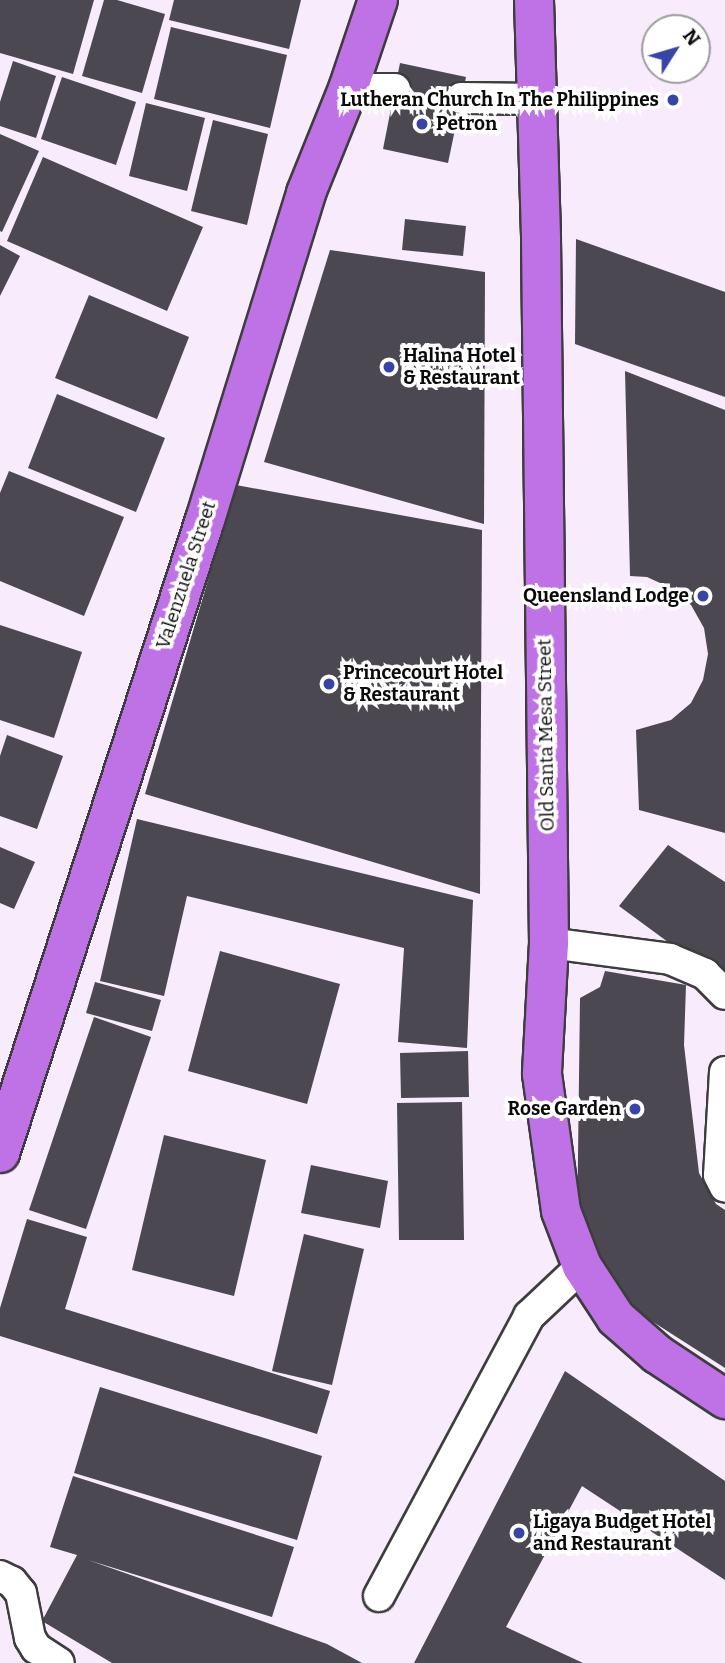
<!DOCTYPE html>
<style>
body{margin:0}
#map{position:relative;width:725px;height:1663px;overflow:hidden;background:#f7ebfc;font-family:Bitter,serif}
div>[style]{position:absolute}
.building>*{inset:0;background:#4b4851}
.roads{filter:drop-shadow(2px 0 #3d3d3d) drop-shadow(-2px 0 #3d3d3d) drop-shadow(0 2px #3d3d3d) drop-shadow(0 -2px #3d3d3d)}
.service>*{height:30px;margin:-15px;padding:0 15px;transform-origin:15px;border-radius:15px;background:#fff}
.primary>*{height:38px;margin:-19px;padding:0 19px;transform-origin:19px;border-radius:19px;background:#bf71e6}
.dots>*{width:19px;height:19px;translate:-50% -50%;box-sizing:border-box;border:4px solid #fff;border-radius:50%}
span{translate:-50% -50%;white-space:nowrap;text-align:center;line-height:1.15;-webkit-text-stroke:7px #fff;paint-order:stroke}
.poi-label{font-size:19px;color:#0a0a0a;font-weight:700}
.right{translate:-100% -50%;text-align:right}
.left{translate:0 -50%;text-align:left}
.street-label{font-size:19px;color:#0a0a0a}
.north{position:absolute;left:641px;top:14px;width:70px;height:70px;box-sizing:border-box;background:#fff;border:2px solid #9d9d9d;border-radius:50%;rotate:53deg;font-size:19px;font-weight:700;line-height:28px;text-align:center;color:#0a0a0a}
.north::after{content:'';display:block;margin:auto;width:24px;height:32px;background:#3645a7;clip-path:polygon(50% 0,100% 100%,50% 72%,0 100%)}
</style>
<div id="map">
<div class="building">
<i style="clip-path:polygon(0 0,94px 0,73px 74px,0 53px)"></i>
<i style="clip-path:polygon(104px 0,117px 0,165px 14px,142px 93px,82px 76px)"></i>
<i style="clip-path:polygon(174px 0,301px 0,289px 49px,169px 20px)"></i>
<i style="clip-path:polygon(171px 27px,287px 55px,270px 128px,154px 99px)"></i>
<i style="clip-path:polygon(13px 61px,56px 76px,36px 138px,0 126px,0 102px)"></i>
<i style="clip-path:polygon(400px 63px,466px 77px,448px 163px,383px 149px)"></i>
<i style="clip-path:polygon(62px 77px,136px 102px,116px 165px,41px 139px)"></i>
<i style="clip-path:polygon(146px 103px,205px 118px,187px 191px,129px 176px)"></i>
<i style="clip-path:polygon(213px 120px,268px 134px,247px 225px,191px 211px)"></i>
<i style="clip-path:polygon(0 134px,39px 151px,2px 232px,0 231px)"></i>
<i style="clip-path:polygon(43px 157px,203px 227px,167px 311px,7px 241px)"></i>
<i style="clip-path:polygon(405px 219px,466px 226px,463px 256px,402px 250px)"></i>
<i style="clip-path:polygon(576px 239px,725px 292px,725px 397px,575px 344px)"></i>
<i style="clip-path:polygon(0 245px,20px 256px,0 296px)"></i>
<i style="clip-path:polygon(330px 250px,485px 272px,484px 524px,264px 462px)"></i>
<i style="clip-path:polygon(89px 295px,189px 337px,157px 419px,55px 378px)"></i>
<i style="clip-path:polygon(625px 371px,725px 410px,725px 833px,639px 810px,636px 730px,671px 720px,691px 703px,703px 680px,708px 654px,704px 628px,691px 605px,671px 588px,647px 577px,630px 576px)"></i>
<i style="clip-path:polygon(57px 394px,165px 438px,136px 512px,28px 468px)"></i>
<i style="clip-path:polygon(9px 471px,124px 517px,84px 616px,0 581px,0 493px)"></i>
<i style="clip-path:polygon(236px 485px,482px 530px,480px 894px,145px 794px)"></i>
<i style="clip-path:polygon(0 625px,82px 652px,54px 738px,0 720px)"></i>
<i style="clip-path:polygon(7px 735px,63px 756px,37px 829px,0 816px,0 756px)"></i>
<i style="clip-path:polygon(137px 819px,473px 900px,467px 1048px,398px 1042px,404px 948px,187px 896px,164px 996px,100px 981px)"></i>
<i style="clip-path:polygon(668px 845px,725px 882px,725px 984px,619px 906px)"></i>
<i style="clip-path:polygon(0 847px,35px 862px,14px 909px,0 903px)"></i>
<i style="clip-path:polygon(220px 951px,340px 984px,307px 1104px,188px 1071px)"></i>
<i style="clip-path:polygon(605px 971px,686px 985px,684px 1045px,699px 1173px,716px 1204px,725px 1210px,725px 1368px,611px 1295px,577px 1236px,580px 998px,600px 987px)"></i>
<i style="clip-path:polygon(95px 982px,161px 1000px,152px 1031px,86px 1013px)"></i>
<i style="clip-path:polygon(94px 1017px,151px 1037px,86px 1229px,29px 1210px)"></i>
<i style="clip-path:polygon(468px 1051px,469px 1097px,401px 1098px,400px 1053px)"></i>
<i style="clip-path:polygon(462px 1102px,464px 1240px,399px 1240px,397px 1103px)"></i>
<i style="clip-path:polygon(164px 1135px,266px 1160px,234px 1296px,132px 1270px)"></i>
<i style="clip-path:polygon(311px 1165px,388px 1181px,380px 1228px,301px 1213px)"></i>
<i style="clip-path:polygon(27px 1219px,87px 1237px,65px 1309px,330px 1391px,317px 1434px,0 1336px,0 1308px)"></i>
<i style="clip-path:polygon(304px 1234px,364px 1249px,332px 1385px,272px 1371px)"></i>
<i style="clip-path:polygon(565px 1371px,725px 1481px,725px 1580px,582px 1486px,506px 1627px,583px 1663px,414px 1663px)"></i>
<i style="clip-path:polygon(100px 1387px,322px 1456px,297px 1540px,74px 1473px)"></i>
<i style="clip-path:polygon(73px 1476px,294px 1547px,272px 1617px,88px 1560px,327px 1644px,362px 1663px,112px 1663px,42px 1621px,77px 1555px,50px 1547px)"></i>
</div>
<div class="roads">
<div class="service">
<i style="left:348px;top:89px;width:47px"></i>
<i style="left:461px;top:98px;width:76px;rotate:0.8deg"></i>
<i style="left:549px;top:943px;width:122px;rotate:7.5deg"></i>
<i style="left:670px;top:959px;width:38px;rotate:23deg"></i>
<i style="left:705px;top:974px;width:28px;rotate:45deg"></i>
<i style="left:725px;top:1072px;width:103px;rotate:93.3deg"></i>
<i style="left:719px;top:1175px;width:13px;rotate:63deg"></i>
<i style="left:0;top:1576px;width:13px;rotate:27deg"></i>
<i style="left:12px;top:1582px;width:14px;rotate:51deg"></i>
<i style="left:21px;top:1593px;width:46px;rotate:78.7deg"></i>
<i style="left:30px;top:1638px;width:12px;rotate:59deg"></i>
<i style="left:36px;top:1648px;width:27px;rotate:33deg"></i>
<i style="left:379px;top:1596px;width:318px;rotate:-61.8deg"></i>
<i style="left:529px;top:1316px;width:73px;rotate:-43.3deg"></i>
</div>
<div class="primary">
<i style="left:534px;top:0;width:239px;rotate:88.3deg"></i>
<i style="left:541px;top:239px;width:704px;rotate:89.35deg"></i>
<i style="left:549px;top:943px;width:131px;rotate:93.1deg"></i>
<i style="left:542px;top:1074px;width:138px;rotate:82.1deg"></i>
<i style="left:561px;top:1211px;width:59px;rotate:69.1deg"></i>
<i style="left:582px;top:1266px;width:62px;rotate:56.8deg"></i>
<i style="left:616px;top:1318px;width:55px;rotate:41.3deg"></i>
<i style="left:657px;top:1354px;width:82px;rotate:33.5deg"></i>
<i style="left:0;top:1153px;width:665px;rotate:-72.06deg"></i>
<i style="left:205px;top:520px;width:342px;rotate:-72.8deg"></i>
<i style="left:306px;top:193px;width:112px;rotate:-68deg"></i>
<i style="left:348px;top:89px;width:94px;rotate:-71.4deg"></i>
</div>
</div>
<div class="dots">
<i style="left:673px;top:100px;background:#3645a7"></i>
<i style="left:422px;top:124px;background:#3645a7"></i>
<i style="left:389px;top:367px;background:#3645a7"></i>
<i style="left:703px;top:596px;background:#3645a7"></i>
<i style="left:329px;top:684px;background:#3645a7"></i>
<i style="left:635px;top:1109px;background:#3645a7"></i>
<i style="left:519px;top:1533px;background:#3645a7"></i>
</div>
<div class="poi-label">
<span class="right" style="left:659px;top:100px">Lutheran Church In The Philippines</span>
<span class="left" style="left:436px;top:124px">Petron</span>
<span class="left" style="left:403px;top:367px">Halina Hotel<br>&amp; Restaurant</span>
<span class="right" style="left:689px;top:596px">Queensland Lodge</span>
<span class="left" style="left:343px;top:684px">Princecourt Hotel<br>&amp; Restaurant</span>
<span class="right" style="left:621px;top:1109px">Rose Garden</span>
<span class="left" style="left:533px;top:1533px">Ligaya Budget Hotel<br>and Restaurant</span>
</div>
<div class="street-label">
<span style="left:186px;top:575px;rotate:-72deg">Valenzuela Street</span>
<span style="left:546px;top:735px;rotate:-91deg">Old Santa Mesa Street</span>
</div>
<div class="north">N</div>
</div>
